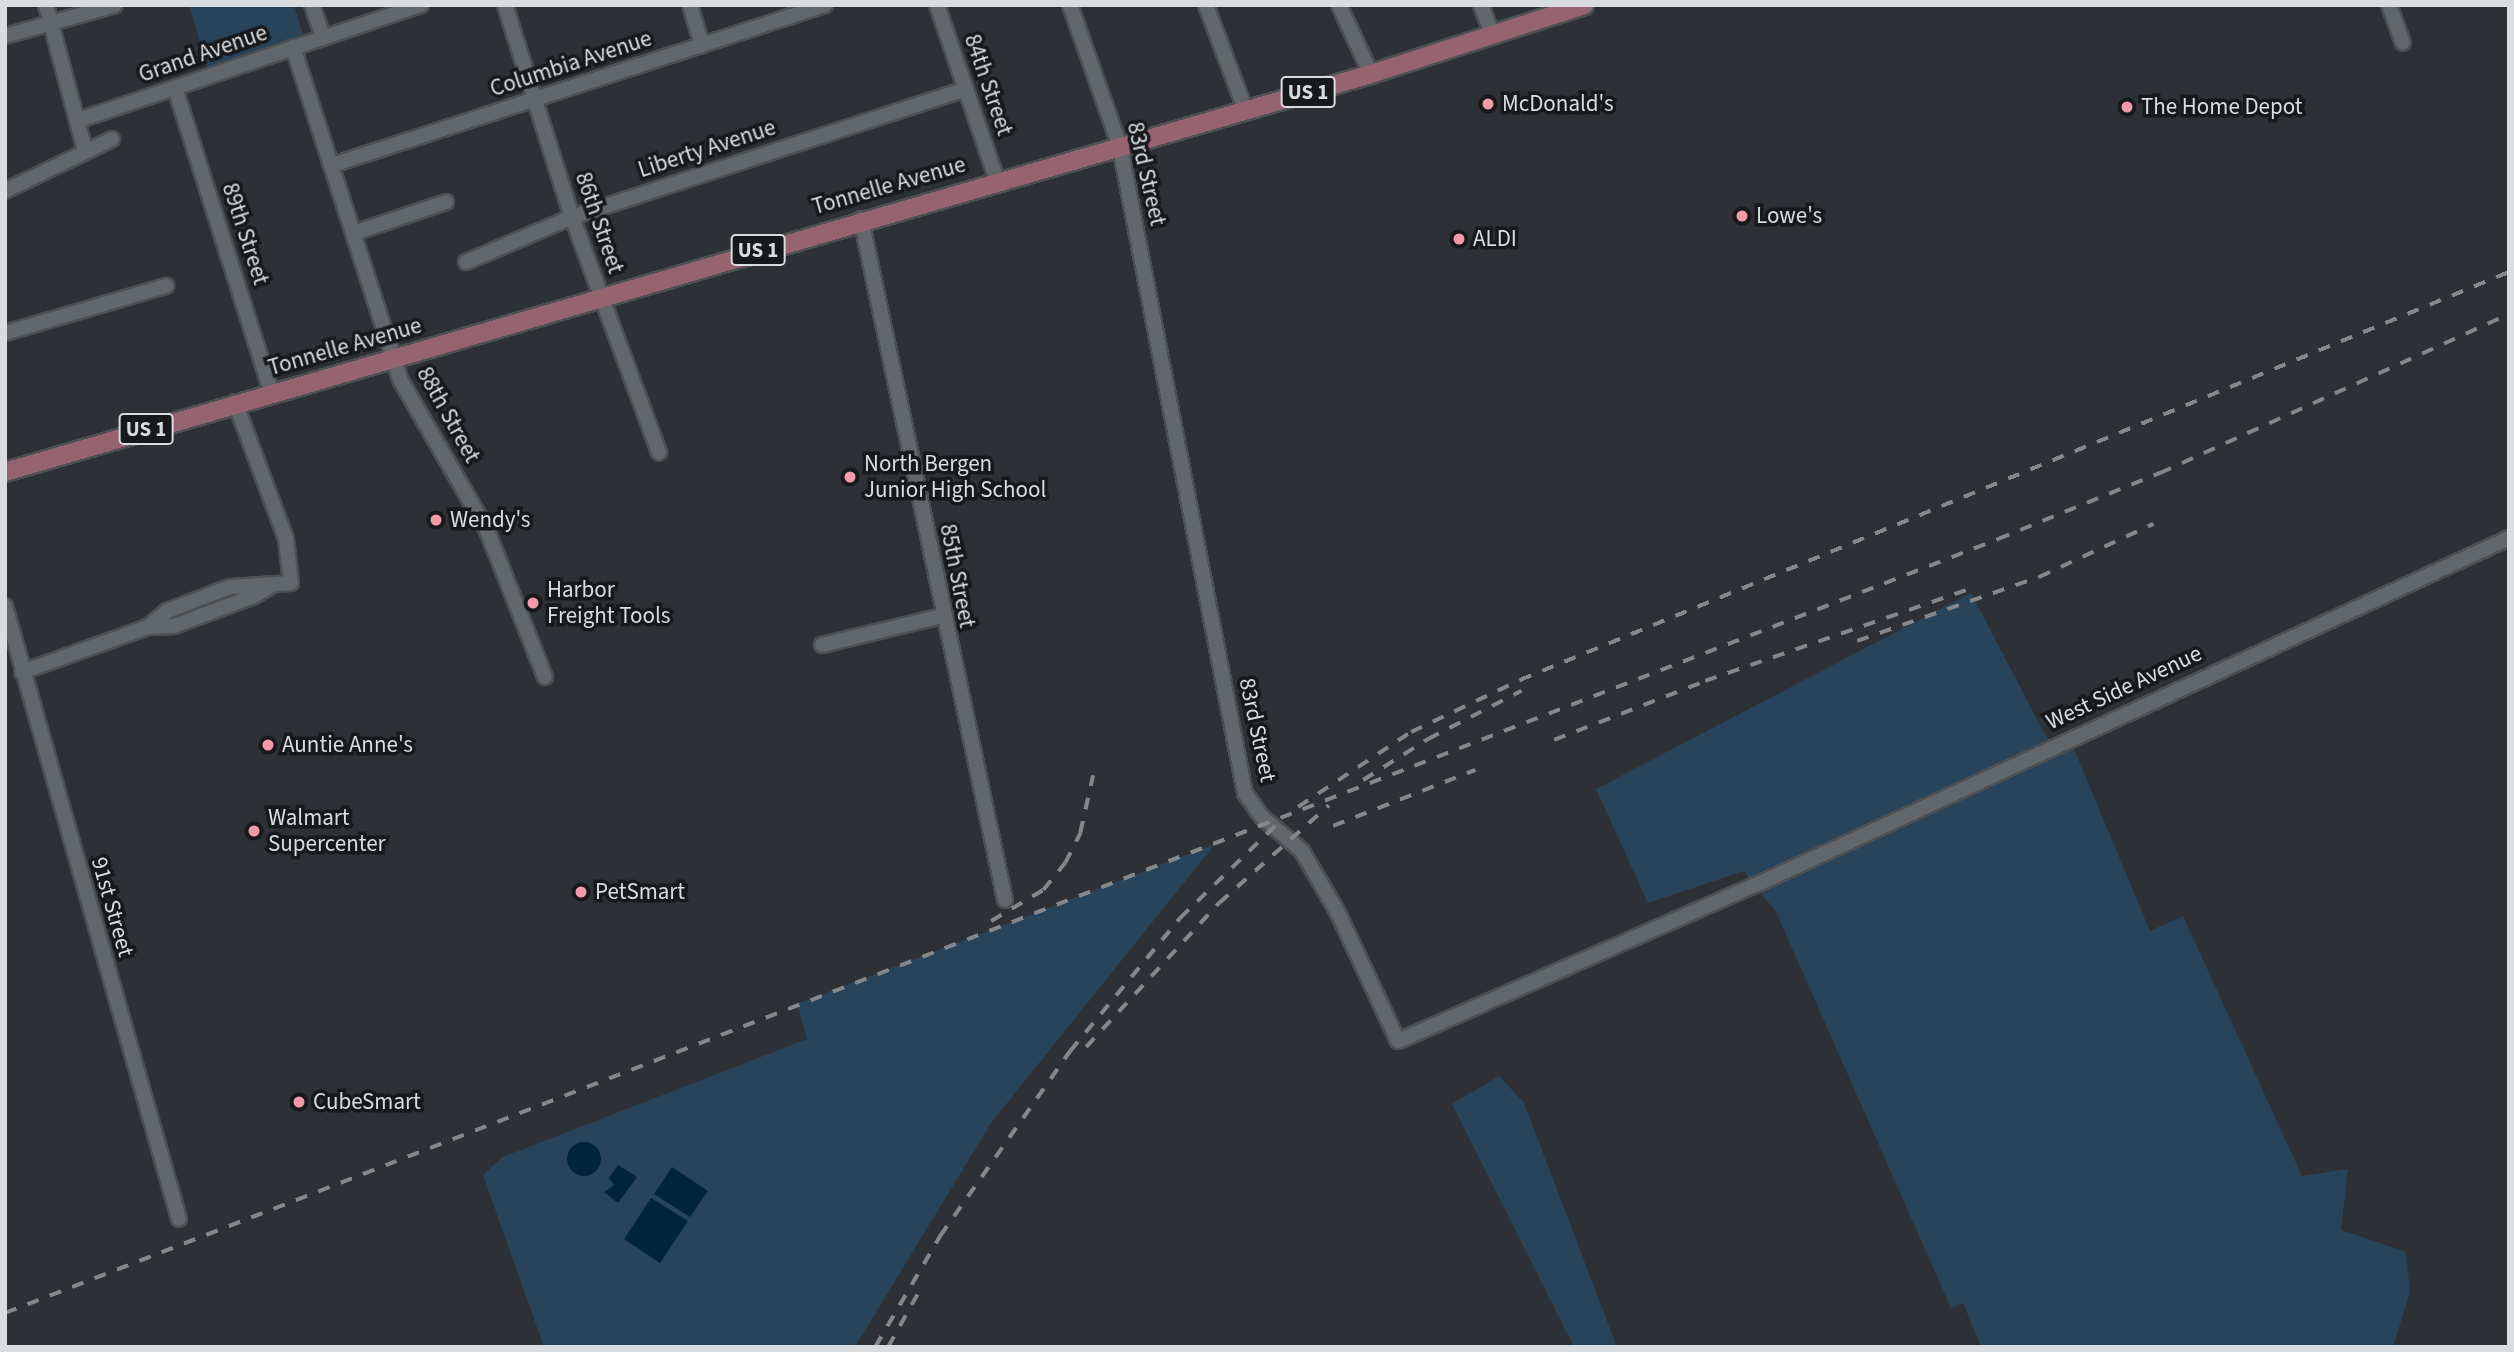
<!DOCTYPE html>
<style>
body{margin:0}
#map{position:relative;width:2514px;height:1352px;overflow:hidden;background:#2d3135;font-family:"Source Sans 3",sans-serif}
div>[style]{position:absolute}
.green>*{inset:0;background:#28445a}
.water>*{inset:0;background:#02243a}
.round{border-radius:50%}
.roads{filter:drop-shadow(2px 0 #4c5053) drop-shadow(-2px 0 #4c5053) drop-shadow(0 2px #4c5053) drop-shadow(0 -2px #4c5053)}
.minor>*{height:14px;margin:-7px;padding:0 7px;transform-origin:7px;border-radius:7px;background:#62676b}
.major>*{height:18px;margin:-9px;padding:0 9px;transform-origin:9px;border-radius:9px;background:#966470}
.rail>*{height:3.5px;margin-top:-1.75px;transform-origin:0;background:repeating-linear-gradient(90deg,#85888b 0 12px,transparent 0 24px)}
.dots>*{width:19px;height:19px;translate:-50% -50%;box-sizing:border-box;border:4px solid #17191b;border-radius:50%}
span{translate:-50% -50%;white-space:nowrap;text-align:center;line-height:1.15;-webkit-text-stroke:7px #17191b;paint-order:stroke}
.shield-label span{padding:2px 5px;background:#17191b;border:2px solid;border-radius:5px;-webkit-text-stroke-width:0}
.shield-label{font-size:21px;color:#dadddf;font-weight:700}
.street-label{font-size:23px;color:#dadddf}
.poi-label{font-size:23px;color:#dadddf}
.left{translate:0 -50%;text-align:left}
.frame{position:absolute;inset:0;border:7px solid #dadddf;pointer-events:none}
</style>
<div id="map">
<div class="green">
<i style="clip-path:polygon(189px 5px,294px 5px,303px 35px,207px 67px)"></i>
<i style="clip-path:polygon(1971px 593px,2050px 744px,2069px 737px,2150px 931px,2183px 916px,2302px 1176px,2348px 1169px,2341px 1230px,2406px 1252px,2410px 1292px,2393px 1347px,1981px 1347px,1963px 1303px,1951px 1308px,1776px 912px,1744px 871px,1648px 903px,1596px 789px)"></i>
<i style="clip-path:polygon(1215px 844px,991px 1123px,855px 1347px,544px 1347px,483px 1175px,503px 1157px,807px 1039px,797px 1004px)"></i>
<i style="clip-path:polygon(1499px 1076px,1524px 1103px,1617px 1347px,1574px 1347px,1452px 1104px)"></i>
</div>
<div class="water">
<i class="round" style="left:567px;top:1142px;width:34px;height:34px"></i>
<i style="clip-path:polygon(618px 1165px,637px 1177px,618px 1203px,604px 1192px,614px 1185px,609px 1178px)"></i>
<i style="clip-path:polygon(672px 1167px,708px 1191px,690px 1217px,654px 1194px)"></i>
<i style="clip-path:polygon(651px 1198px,688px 1221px,660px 1263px,624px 1239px)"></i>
</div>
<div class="roads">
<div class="minor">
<i style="left:46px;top:5px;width:151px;rotate:75deg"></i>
<i style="left:312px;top:5px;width:34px;rotate:71deg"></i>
<i style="left:505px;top:5px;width:222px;rotate:72.5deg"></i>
<i style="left:572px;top:217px;width:251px;rotate:69.7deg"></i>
<i style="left:690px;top:5px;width:42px;rotate:73.3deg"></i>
<i style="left:937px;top:5px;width:185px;rotate:71.1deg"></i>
<i style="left:1070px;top:5px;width:151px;rotate:70.6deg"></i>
<i style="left:1120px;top:147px;width:658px;rotate:79.05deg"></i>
<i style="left:1245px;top:793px;width:29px;rotate:55deg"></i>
<i style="left:1262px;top:817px;width:52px;rotate:40.4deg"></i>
<i style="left:1302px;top:851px;width:72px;rotate:59.9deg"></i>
<i style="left:1338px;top:913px;width:141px;rotate:64.9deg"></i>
<i style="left:1398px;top:1041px;width:395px;rotate:-23.6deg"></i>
<i style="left:1760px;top:883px;width:825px;rotate:-24.73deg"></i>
<i style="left:1206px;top:5px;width:111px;rotate:69.4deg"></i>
<i style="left:1339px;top:5px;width:76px;rotate:65.1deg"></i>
<i style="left:1481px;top:5px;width:31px;rotate:69deg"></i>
<i style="left:2389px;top:5px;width:40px;rotate:69.8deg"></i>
<i style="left:5px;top:36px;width:114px;rotate:-15.7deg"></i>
<i style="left:293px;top:47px;width:351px;rotate:72.1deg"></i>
<i style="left:401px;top:381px;width:170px;rotate:60deg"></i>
<i style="left:486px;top:528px;width:160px;rotate:68.4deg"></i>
<i style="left:175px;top:88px;width:320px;rotate:72.4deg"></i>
<i style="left:79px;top:120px;width:361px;rotate:-18.6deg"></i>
<i style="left:332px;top:165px;width:518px;rotate:-17.98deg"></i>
<i style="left:5px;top:191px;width:119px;rotate:-25.9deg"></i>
<i style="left:861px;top:219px;width:696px;rotate:78.06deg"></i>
<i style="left:354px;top:233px;width:97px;rotate:-18.6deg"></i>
<i style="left:466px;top:262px;width:115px;rotate:-23deg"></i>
<i style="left:572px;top:217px;width:414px;rotate:-18deg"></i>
<i style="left:5px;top:333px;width:168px;rotate:-16.3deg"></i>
<i style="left:5px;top:606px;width:637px;rotate:74.15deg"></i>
<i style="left:148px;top:627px;width:25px;rotate:-40deg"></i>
<i style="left:167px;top:611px;width:67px;rotate:-20.9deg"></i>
<i style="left:230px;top:587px;width:61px;rotate:-3.8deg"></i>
<i style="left:291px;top:583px;width:44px;rotate:-96.5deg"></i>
<i style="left:286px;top:539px;width:146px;rotate:-110.4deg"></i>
<i style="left:822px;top:645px;width:123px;rotate:-13.6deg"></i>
<i style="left:22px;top:672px;width:134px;rotate:-19.7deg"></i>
<i style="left:148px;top:627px;width:26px;rotate:-2deg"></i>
<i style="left:174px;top:626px;width:85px;rotate:-20.6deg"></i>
<i style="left:254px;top:596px;width:21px;rotate:-31deg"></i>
</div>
<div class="major">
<i style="left:5px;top:472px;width:1423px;rotate:-16.24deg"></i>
<i style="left:1371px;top:74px;width:224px;rotate:-17.9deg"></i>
</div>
</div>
<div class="rail">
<i style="left:1857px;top:641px;width:193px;rotate:-19.4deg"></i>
<i style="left:2039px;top:577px;width:126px;rotate:-24.9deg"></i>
<i style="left:1554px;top:740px;width:162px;rotate:-21.3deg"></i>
<i style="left:1705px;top:681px;width:277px;rotate:-19.2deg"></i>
<i style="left:1363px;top:780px;width:77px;rotate:-32.2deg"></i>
<i style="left:1428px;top:739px;width:105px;rotate:-27.3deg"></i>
<i style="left:1298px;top:807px;width:136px;rotate:-33.6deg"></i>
<i style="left:1411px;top:732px;width:121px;rotate:-25.5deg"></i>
<i style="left:1520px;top:680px;width:1070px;rotate:-22.42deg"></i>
<i style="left:1333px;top:826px;width:153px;rotate:-21.5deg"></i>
<i style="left:991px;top:921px;width:61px;rotate:-30.8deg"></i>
<i style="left:1043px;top:890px;width:35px;rotate:-51deg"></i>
<i style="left:1065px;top:863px;width:34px;rotate:-63deg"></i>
<i style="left:1080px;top:833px;width:59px;rotate:-77.4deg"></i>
<i style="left:1086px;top:1047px;width:196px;rotate:-47.3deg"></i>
<i style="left:1219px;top:903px;width:147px;rotate:-41.7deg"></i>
<i style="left:5px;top:1313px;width:2138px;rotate:-21.22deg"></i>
<i style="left:1998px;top:539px;width:175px;rotate:-22.2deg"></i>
<i style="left:2160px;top:473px;width:384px;rotate:-24.5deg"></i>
<i style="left:875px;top:1347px;width:129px;rotate:-59.6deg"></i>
<i style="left:940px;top:1236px;width:226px;rotate:-54.9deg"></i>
<i style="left:1070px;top:1051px;width:173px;rotate:-50.4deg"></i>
<i style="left:1180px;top:918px;width:134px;rotate:-44.1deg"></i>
<i style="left:888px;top:1347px;width:70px;rotate:-60.9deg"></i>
</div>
<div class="dots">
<i style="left:1488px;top:104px;background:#f39aaa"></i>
<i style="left:2127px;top:107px;background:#f39aaa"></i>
<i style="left:1742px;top:216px;background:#f39aaa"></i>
<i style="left:1459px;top:239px;background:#f39aaa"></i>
<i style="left:850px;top:477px;background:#f39aaa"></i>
<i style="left:436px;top:520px;background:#f39aaa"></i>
<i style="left:533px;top:603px;background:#f39aaa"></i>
<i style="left:268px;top:745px;background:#f39aaa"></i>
<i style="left:254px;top:831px;background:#f39aaa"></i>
<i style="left:581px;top:892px;background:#f39aaa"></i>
<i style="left:299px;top:1102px;background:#f39aaa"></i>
</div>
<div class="shield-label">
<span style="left:1308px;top:92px">US 1</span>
<span style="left:758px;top:250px">US 1</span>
<span style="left:146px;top:429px">US 1</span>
</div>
<div class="street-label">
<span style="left:203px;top:54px;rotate:-19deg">Grand Avenue</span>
<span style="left:571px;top:64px;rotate:-18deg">Columbia Avenue</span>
<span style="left:988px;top:85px;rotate:71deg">84th Street</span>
<span style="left:707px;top:149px;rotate:-18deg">Liberty Avenue</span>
<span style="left:1146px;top:174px;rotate:77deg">83rd Street</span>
<span style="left:889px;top:186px;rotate:-16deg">Tonnelle Avenue</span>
<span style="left:599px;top:223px;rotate:71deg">86th Street</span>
<span style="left:245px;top:234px;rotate:72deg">89th Street</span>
<span style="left:345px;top:347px;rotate:-16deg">Tonnelle Avenue</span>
<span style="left:448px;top:415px;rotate:61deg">88th Street</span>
<span style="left:957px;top:576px;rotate:79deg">85th Street</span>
<span style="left:2124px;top:688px;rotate:-25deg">West Side Avenue</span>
<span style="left:1257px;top:730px;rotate:78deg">83rd Street</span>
<span style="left:112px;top:907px;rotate:74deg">91st Street</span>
</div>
<div class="poi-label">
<span class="left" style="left:1502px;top:104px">McDonald's</span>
<span class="left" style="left:2141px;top:107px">The Home Depot</span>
<span class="left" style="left:1756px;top:216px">Lowe's</span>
<span class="left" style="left:1473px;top:239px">ALDI</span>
<span class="left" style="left:864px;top:477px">North Bergen<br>Junior High School</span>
<span class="left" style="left:450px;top:520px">Wendy's</span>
<span class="left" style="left:547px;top:603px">Harbor<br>Freight Tools</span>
<span class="left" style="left:282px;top:745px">Auntie Anne's</span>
<span class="left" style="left:268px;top:831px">Walmart<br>Supercenter</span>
<span class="left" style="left:595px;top:892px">PetSmart</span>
<span class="left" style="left:313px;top:1102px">CubeSmart</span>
</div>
<div class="frame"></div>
</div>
